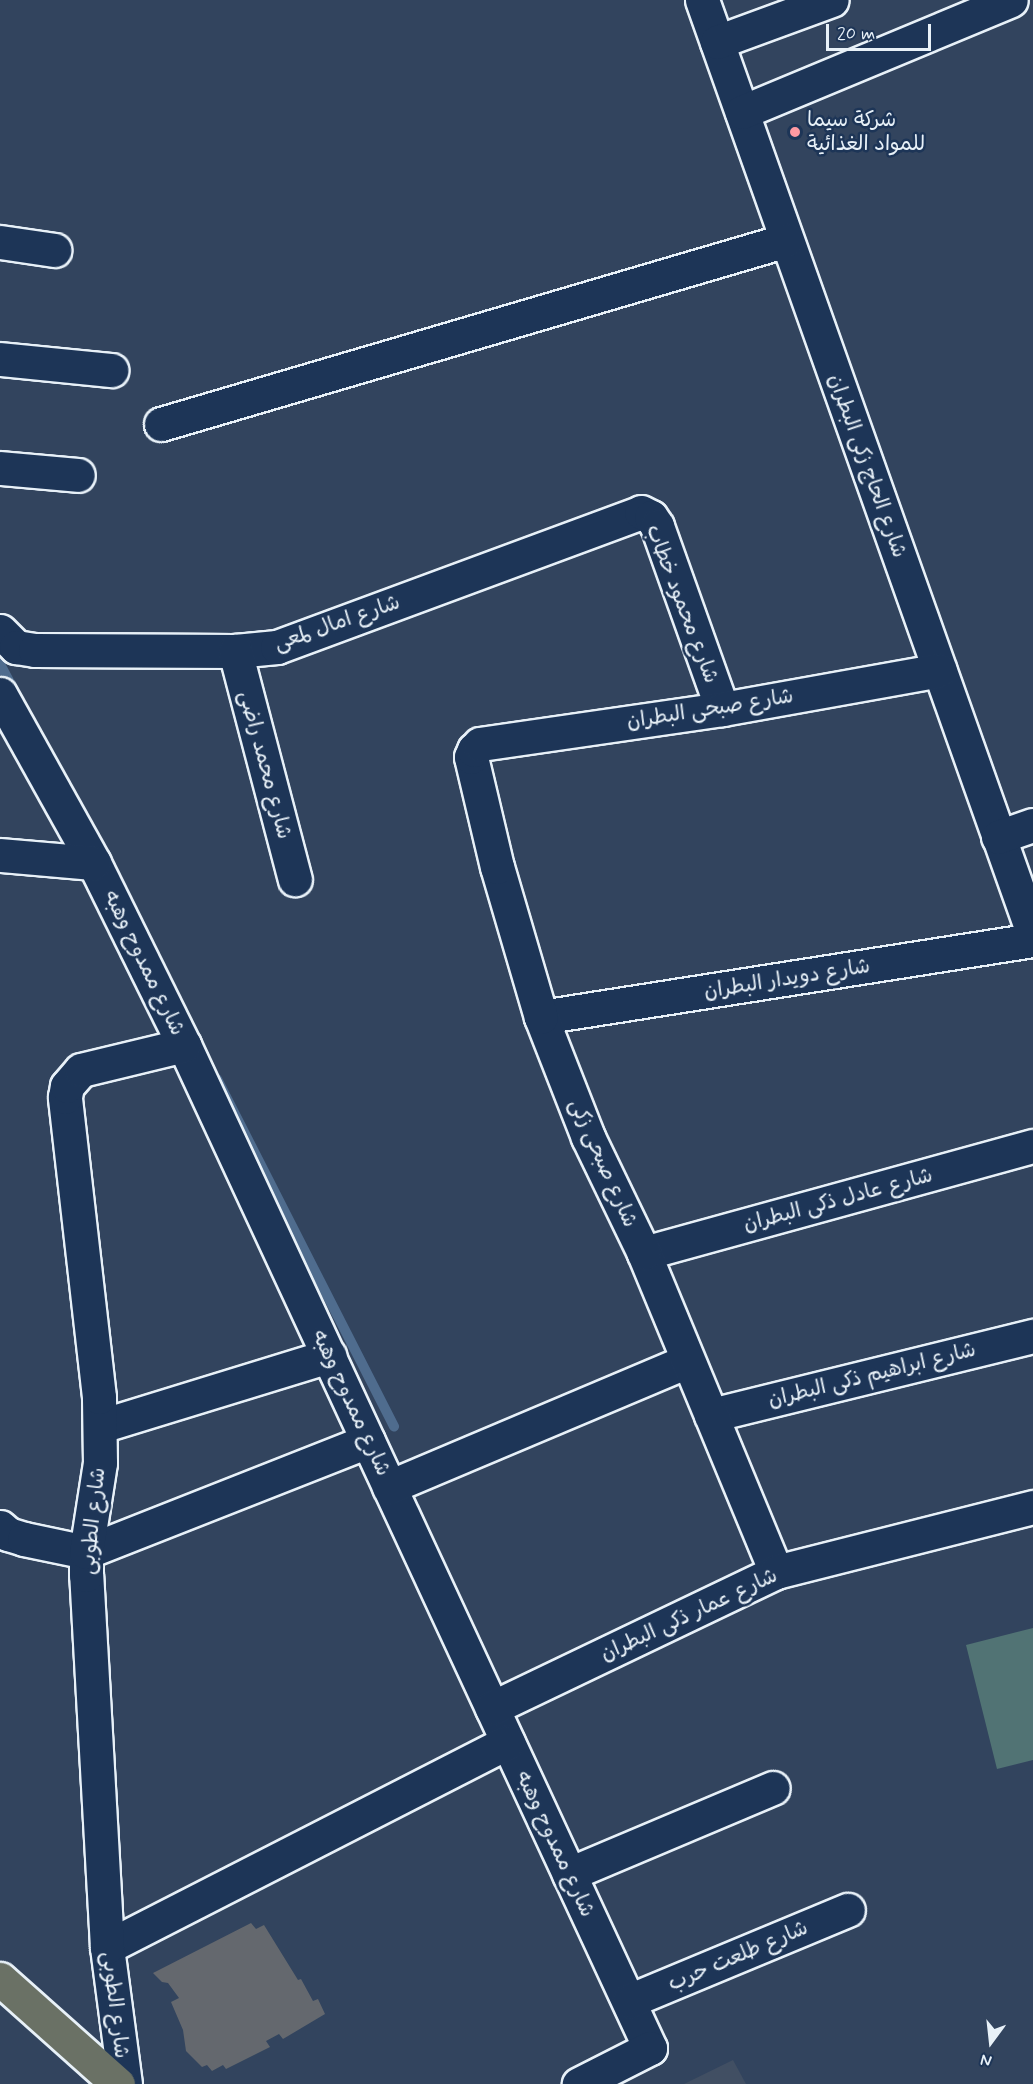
<!DOCTYPE html>
<meta charset="utf-8">
<style>
body{margin:0}
#map{position:relative;width:1033px;height:2084px;overflow:hidden;background:#32445e;font-family:Mynerve,"Playpen Sans Arabic",sans-serif}
div>[style]{position:absolute}
.built>*{inset:0;background:#414f63}
.green>*{inset:0;background:#517374}
.stream>*{height:10px;margin:-5px;padding:0 5px;transform-origin:5px;border-radius:5px;background:#4f6c8e}
.building>*{inset:0;background:#64686e}
.roads{filter:drop-shadow(2px 0 #e8f1f8) drop-shadow(-2px 0 #e8f1f8) drop-shadow(0 2px #e8f1f8) drop-shadow(0 -2px #e8f1f8)}
.minor>*{height:33px;margin:-16.5px;padding:0 16.5px;transform-origin:16.5px;border-radius:16.5px;background:#1d3557}
.major>*{height:33px;margin:-16.5px;padding:0 16.5px;transform-origin:16.5px;border-radius:16.5px;background:#6a7165}
.dots>*{width:16px;height:16px;translate:-50% -50%;box-sizing:border-box;border:3px solid #1d3557;border-radius:50%}
span{translate:-50% -50%;white-space:nowrap;text-align:center;line-height:1.15;-webkit-text-stroke:5px #1d3557;paint-order:stroke}
.poi-label{font-size:21px;color:#e8f1f8}
.left{translate:0 -50%;text-align:left}
.street-label{font-size:21px;color:#e8f1f8}
.north{position:absolute;left:961px;top:2012px;width:60px;height:60px;-webkit-text-stroke:4px #1d3557;paint-order:stroke;rotate:195deg;font-size:16px;font-weight:700;line-height:24px;text-align:center;color:#e8f1f8}
.north::after{content:'';display:block;margin:auto;width:21px;height:27px;background:#e8f1f8;clip-path:polygon(50% 0,100% 100%,50% 72%,0 100%)}
.scale{position:absolute;left:826px;top:24px;width:105px;height:27px;box-sizing:border-box;border:3px solid #e8f1f8;border-top:0;padding-left:8px;font-size:18px;line-height:21px;white-space:nowrap;color:#e8f1f8;-webkit-text-stroke:4px #1d3557;paint-order:stroke}
</style>
<div id="map">
<div class="built">
<i style="clip-path:polygon(733px 2060px,746px 2084px,684px 2084px)"></i>
</div>
<div class="green">
<i style="clip-path:polygon(1033px 1628px,1033px 1760px,997px 1769px,966px 1645px)"></i>
</div>
<div class="stream">
<i style="left:0;top:664px;width:30px;rotate:62deg"></i>
<i style="left:217px;top:1079px;width:390px;rotate:63deg"></i>
</div>
<div class="building">
<i style="clip-path:polygon(251px 1923px,256px 1929px,264px 1925px,298px 1980px,301px 1979px,313px 2001px,318px 1999px,325px 2014px,283px 2039px,279px 2034px,266px 2041px,270px 2047px,226px 2069px,223px 2065px,212px 2071px,207px 2065px,202px 2067px,186px 2051px,183px 2030px,171px 2002px,179px 1998px,168px 1983px,162px 1982px,153px 1973px)"></i>
</div>
<div class="roads">
<div class="minor">
<i style="left:702px;top:0;width:990px;rotate:70.47deg"></i>
<i style="left:717px;top:42px;width:122px;rotate:-20.1deg"></i>
<i style="left:742px;top:112px;width:291px;rotate:-22.6deg"></i>
<i style="left:0;top:242px;width:55px;rotate:8.4deg"></i>
<i style="left:0;top:359px;width:112px;rotate:5.7deg"></i>
<i style="left:161px;top:424px;width:652px;rotate:-16.38deg"></i>
<i style="left:0;top:468px;width:78px;rotate:5.1deg"></i>
<i style="left:0;top:631px;width:23px;rotate:45deg"></i>
<i style="left:16px;top:647px;width:19px;rotate:9deg"></i>
<i style="left:35px;top:650px;width:200px;rotate:0.3deg"></i>
<i style="left:235px;top:651px;width:42px;rotate:-5.4deg"></i>
<i style="left:277px;top:647px;width:388px;rotate:-20.3deg"></i>
<i style="left:641px;top:512px;width:11px;rotate:27deg"></i>
<i style="left:651px;top:517px;width:11px;rotate:56deg"></i>
<i style="left:657px;top:526px;width:194px;rotate:70.4deg"></i>
<i style="left:235px;top:651px;width:236px;rotate:75.3deg"></i>
<i style="left:0;top:694px;width:193px;rotate:60.9deg"></i>
<i style="left:94px;top:863px;width:203px;rotate:63.7deg"></i>
<i style="left:184px;top:1045px;width:1106px;rotate:65.08deg"></i>
<i style="left:650px;top:2048px;width:80px;rotate:153.1deg"></i>
<i style="left:998px;top:837px;width:37px;rotate:-19deg"></i>
<i style="left:0;top:855px;width:94px;rotate:4.9deg"></i>
<i style="left:541px;top:1017px;width:498px;rotate:-8.9deg"></i>
<i style="left:644px;top:1253px;width:403px;rotate:-15.4deg"></i>
<i style="left:711px;top:1415px;width:332px;rotate:-13.8deg"></i>
<i style="left:101px;top:1426px;width:239px;rotate:-17.1deg"></i>
<i style="left:389px;top:1487px;width:324px;rotate:-22.9deg"></i>
<i style="left:0;top:1527px;width:11px;rotate:41deg"></i>
<i style="left:8px;top:1534px;width:17px;rotate:17deg"></i>
<i style="left:24px;top:1539px;width:63px;rotate:11.8deg"></i>
<i style="left:86px;top:1552px;width:303px;rotate:-21.5deg"></i>
<i style="left:776px;top:1572px;width:345px;rotate:-112.5deg"></i>
<i style="left:644px;top:1253px;width:129px;rotate:-115.8deg"></i>
<i style="left:588px;top:1137px;width:129px;rotate:-111.4deg"></i>
<i style="left:541px;top:1017px;width:156px;rotate:-106.3deg"></i>
<i style="left:497px;top:867px;width:113px;rotate:-103.3deg"></i>
<i style="left:471px;top:757px;width:8px;rotate:-67deg"></i>
<i style="left:474px;top:750px;width:8px;rotate:-45deg"></i>
<i style="left:480px;top:744px;width:245px;rotate:-8.2deg"></i>
<i style="left:722px;top:709px;width:221px;rotate:-10.1deg"></i>
<i style="left:492px;top:1708px;width:315px;rotate:-25.6deg"></i>
<i style="left:776px;top:1572px;width:265px;rotate:-14.2deg"></i>
<i style="left:569px;top:1874px;width:221px;rotate:-22.9deg"></i>
<i style="left:107px;top:1947px;width:450px;rotate:-27.1deg"></i>
<i style="left:629px;top:2001px;width:237px;rotate:-22.6deg"></i>
<i style="left:125px;top:2084px;width:138px;rotate:-97.5deg"></i>
<i style="left:107px;top:1947px;width:373px;rotate:-93.2deg"></i>
<i style="left:86px;top:1575px;width:23px;rotate:-90deg"></i>
<i style="left:86px;top:1552px;width:90px;rotate:-81.1deg"></i>
<i style="left:100px;top:1463px;width:66px;rotate:-90.9deg"></i>
<i style="left:99px;top:1397px;width:302px;rotate:-96.5deg"></i>
<i style="left:65px;top:1097px;width:11px;rotate:-80deg"></i>
<i style="left:67px;top:1086px;width:21px;rotate:-49deg"></i>
<i style="left:81px;top:1070px;width:106px;rotate:-13.6deg"></i>
</div>
<div class="major">
<i style="left:0;top:1979px;width:158px;rotate:41.7deg"></i>
</div>
</div>
<div class="dots">
<i style="left:795px;top:132px;background:#ff9aa2"></i>
</div>
<div class="poi-label">
<span class="left" style="left:807px;top:132px">شركة سيما<br>للمواد الغذائية</span>
</div>
<div class="street-label">
<span style="left:867px;top:466px;rotate:70deg">شارع الحاج زكى البطران</span>
<span style="left:682px;top:604px;rotate:69deg">شارع محمود خطاب</span>
<span style="left:337px;top:623px;rotate:-19deg">شارع امال لمعى</span>
<span style="left:710px;top:709px;rotate:-9deg">شارع صبحى البطران</span>
<span style="left:265px;top:765px;rotate:75deg">شارع محمد راضى</span>
<span style="left:144px;top:963px;rotate:64deg">شارع ممدوح وهبه</span>
<span style="left:787px;top:979px;rotate:-9deg">شارع دويدار البطران</span>
<span style="left:603px;top:1163px;rotate:66deg">شارع صبحى زكى</span>
<span style="left:838px;top:1200px;rotate:-15deg">شارع عادل ذكى البطران</span>
<span style="left:872px;top:1375px;rotate:-14deg">شارع ابراهيم ذكى البطران</span>
<span style="left:351px;top:1403px;rotate:65deg">شارع ممدوح وهبه</span>
<span style="left:93px;top:1521px;rotate:-84deg">شارع الطوبى</span>
<span style="left:689px;top:1615px;rotate:-25deg">شارع عمار ذكى البطران</span>
<span style="left:555px;top:1844px;rotate:65deg">شارع ممدوح وهبه</span>
<span style="left:738px;top:1956px;rotate:-23deg">شارع طلعت حرب</span>
<span style="left:115px;top:2005px;rotate:83deg">شارع الطوبى</span>
</div>
<div class="north">N</div>
<div class="scale">20 m</div>
</div>
